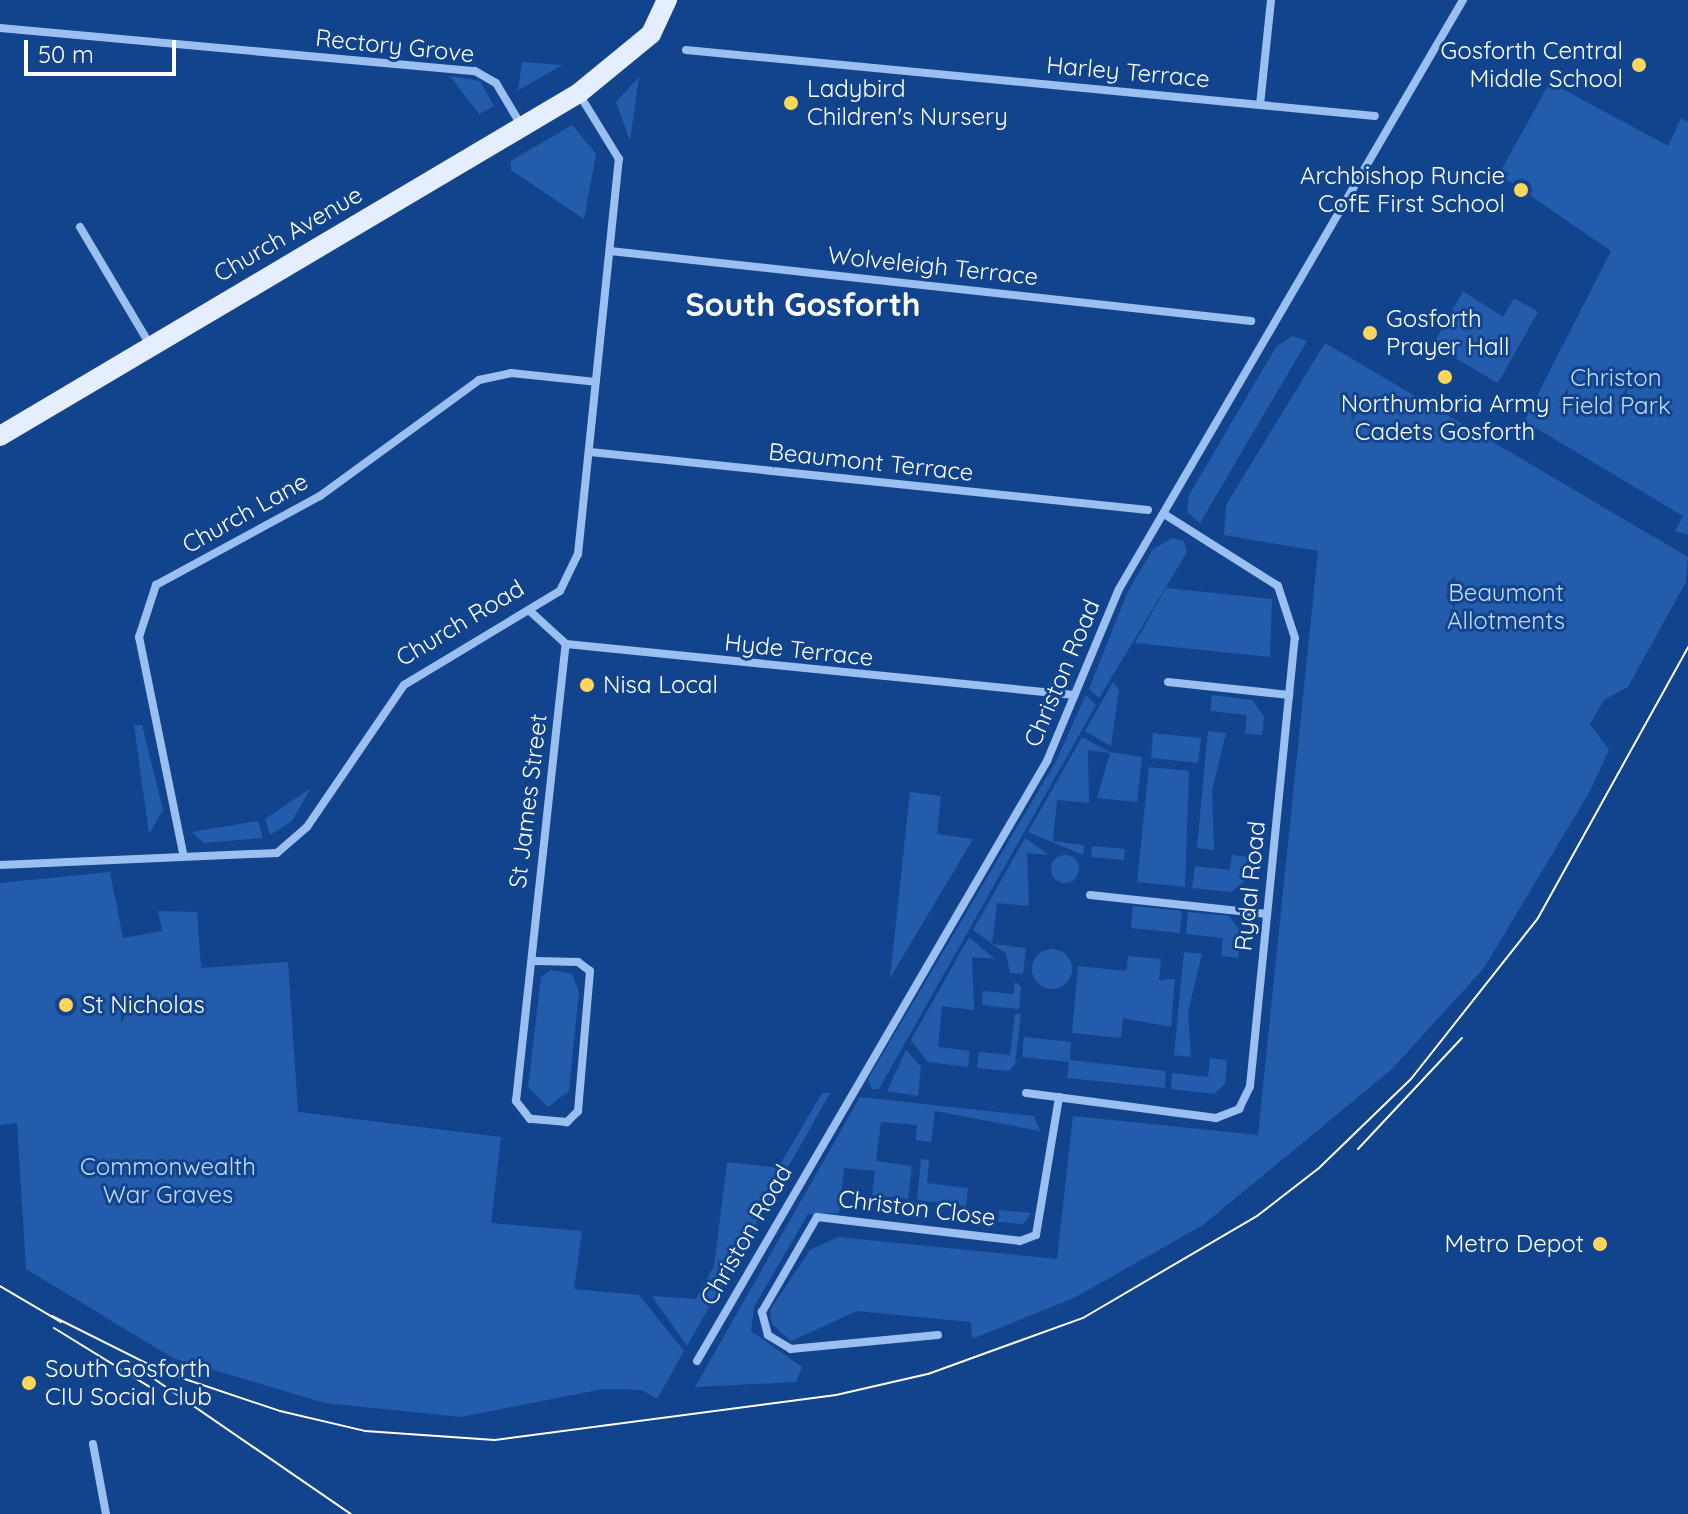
<!DOCTYPE html>
<style>
body{margin:0}
#map{position:relative;width:1688px;height:1514px;overflow:hidden;background:#12438d;font-family:Quicksand,sans-serif}
div>[style]{position:absolute}
.green>*{inset:0;background:#245cac}
.round{border-radius:50%}
.minor>*{height:8px;margin:-4px;padding:0 4px;transform-origin:4px;border-radius:4px;background:#9bbff1}
.primary>*{height:20px;margin:-10px;padding:0 10px;transform-origin:10px;border-radius:10px;background:#e5eeff}
.tram>*{height:2px;margin:-1px;padding:0 1px;transform-origin:1px;border-radius:1px;background:#fff}
.dots>*{width:22px;height:22px;translate:-50% -50%;box-sizing:border-box;border:4px solid #12438d;border-radius:50%}
span{translate:-50% -50%;white-space:nowrap;text-align:center;line-height:1.15;-webkit-text-stroke:6px #12438d;paint-order:stroke}
.street-label{font-size:24px;color:#fff}
.poi-label{font-size:24px;color:#fff}
.right{translate:-100% -50%;text-align:right}
.left{translate:0 -50%;text-align:left}
.park-label{font-size:24px;color:#c2dafc}
.district-label{font-size:32px;color:#fff;font-weight:700}
.scale{position:absolute;left:24px;top:40px;width:152px;height:36px;box-sizing:border-box;border:4px solid #fff;border-top:0;padding-left:10px;font-size:24px;line-height:28px;white-space:nowrap;color:#fff;-webkit-text-stroke:6px #12438d;paint-order:stroke}
</style>
<div id="map">
<div class="green">
<i style="clip-path:polygon(522px 62px,563px 65px,518px 90px)"></i>
<i style="clip-path:polygon(450px 76px,480px 81px,494px 106px,479px 114px)"></i>
<i style="clip-path:polygon(639px 77px,630px 141px,616px 102px)"></i>
<i style="clip-path:polygon(1550px 82px,1668px 146px,1681px 118px,1688px 122px,1688px 535px,1675px 531px,1683px 516px,1536px 428px,1526px 442px,1519px 431px,1611px 251px,1499px 174px)"></i>
<i style="clip-path:polygon(572px 125px,596px 154px,584px 219px,511px 170px,511px 161px)"></i>
<i style="clip-path:polygon(1463px 291px,1503px 317px,1514px 298px,1538px 312px,1498px 383px,1433px 345px)"></i>
<i style="clip-path:polygon(1292px 336px,1307px 341px,1200px 523px,1187px 512px,1189px 495px,1276px 347px)"></i>
<i style="clip-path:polygon(1325px 343px,1688px 557px,1686px 582px,1628px 687px,1604px 700px,1590px 724px,1609px 750px,1589px 793px,1484px 968px,1392px 1069px,1203px 1225px,1074px 1298px,972px 1339px,971px 1322px,857px 1311px,791px 1341px,772px 1324px,770px 1310px,810px 1250px,838px 1237px,1057px 1259px,1073px 1116px,1258px 1135px,1318px 551px,1224px 535px,1226px 505px)"></i>
<i style="clip-path:polygon(1172px 538px,1184px 541px,1187px 552px,1099px 698px,1089px 689px,1128px 591px,1153px 549px)"></i>
<i style="clip-path:polygon(1166px 588px,1272px 599px,1270px 657px,1135px 643px)"></i>
<i style="clip-path:polygon(1113px 682px,1119px 690px,1111px 746px,1085px 731px)"></i>
<i style="clip-path:polygon(1086px 695px,1096px 705px,879px 1089px,872px 1089px,868px 1079px,1056px 761px)"></i>
<i style="clip-path:polygon(1212px 695px,1252px 700px,1264px 717px,1262px 735px,1245px 734px,1247px 715px,1210px 711px)"></i>
<i style="clip-path:polygon(134px 725px,142px 725px,163px 810px,149px 834px)"></i>
<i style="clip-path:polygon(1208px 731px,1226px 733px,1212px 791px,1214px 850px,1197px 848px)"></i>
<i style="clip-path:polygon(1153px 733px,1201px 738px,1198px 763px,1151px 758px)"></i>
<i style="clip-path:polygon(1082px 737px,1110px 752px,1142px 757px,1137px 802px,1097px 798px,1110px 753px,1088px 750px,1089px 803px,1057px 800px,1053px 841px,1084px 845px,1083px 855px,1028px 832px)"></i>
<i style="clip-path:polygon(1149px 767px,1189px 771px,1185px 887px,1137px 882px)"></i>
<i style="clip-path:polygon(311px 788px,292px 821px,270px 835px,265px 819px)"></i>
<i style="clip-path:polygon(910px 792px,941px 796px,937px 834px,973px 839px,890px 978px)"></i>
<i style="clip-path:polygon(258px 821px,263px 838px,204px 843px,192px 832px)"></i>
<i style="clip-path:polygon(1025px 838px,1049px 855px,1027px 853px,1029px 906px,997px 903px,992px 944px,1026px 948px,1023px 974px,1010px 973px,1006px 953px,992px 944px,973px 930px)"></i>
<i style="clip-path:polygon(1092px 846px,1125px 849px,1124px 860px,1091px 857px)"></i>
<i class="round" style="left:1051px;top:855px;width:28px;height:28px"></i>
<i style="clip-path:polygon(1232px 855px,1249px 857px,1246px 880px,1231px 892px,1192px 888px,1195px 866px,1230px 870px)"></i>
<i style="clip-path:polygon(110px 872px,123px 938px,162px 931px,158px 911px,197px 912px,201px 968px,288px 962px,298px 1112px,501px 1137px,491px 1223px,582px 1231px,574px 1289px,639px 1295px,684px 1351px,657px 1399px,642px 1390px,603px 1389px,461px 1417px,325px 1403px,173px 1358px,26px 1269px,17px 1123px,0 1125px,0 883px)"></i>
<i style="clip-path:polygon(1133px 906px,1182px 911px,1180px 933px,1131px 928px)"></i>
<i style="clip-path:polygon(1188px 912px,1229px 916px,1241px 932px,1238px 958px,1221px 956px,1223px 938px,1186px 934px)"></i>
<i style="clip-path:polygon(969px 937px,995px 959px,972px 957px,974px 1010px,942px 1006px,938px 1047px,970px 1051px,968px 1067px,928px 1062px,911px 1040px)"></i>
<i class="round" style="left:1032px;top:949px;width:40px;height:40px"></i>
<i style="clip-path:polygon(1184px 952px,1202px 954px,1188px 1012px,1191px 1057px,1174px 1055px)"></i>
<i style="clip-path:polygon(1128px 956px,1161px 959px,1159px 980px,1175px 979px,1171px 1027px,1123px 1018px,1121px 1038px,1072px 1033px,1078px 966px,1126px 971px)"></i>
<i style="clip-path:polygon(551px 970px,572px 974px,579px 992px,569px 1091px,548px 1107px,528px 1087px,541px 977px)"></i>
<i style="clip-path:polygon(1015px 982px,1021px 987px,1019px 1009px,982px 1005px,983px 991px,1013px 994px)"></i>
<i style="clip-path:polygon(1015px 1014px,1021px 1014px,1015px 1064px,1009px 1071px,977px 1068px,979px 1052px,1010px 1055px)"></i>
<i style="clip-path:polygon(1024px 1037px,1071px 1042px,1070px 1060px,1166px 1071px,1165px 1088px,1067px 1078px,1069px 1062px,1022px 1057px)"></i>
<i style="clip-path:polygon(906px 1050px,921px 1067px,918px 1096px,887px 1091px)"></i>
<i style="clip-path:polygon(1210px 1058px,1227px 1060px,1225px 1084px,1214px 1094px,1171px 1089px,1172px 1073px,1208px 1077px)"></i>
<i style="clip-path:polygon(822px 1093px,830px 1093px,687px 1346px,652px 1296px,696px 1299px,714px 1266px,727px 1162px,778px 1168px)"></i>
<i style="clip-path:polygon(860px 1097px,1034px 1116px,1040px 1131px,935px 1111px,931px 1142px,916px 1140px,917px 1125px,881px 1122px,876px 1161px,912px 1166px,908px 1199px,872px 1195px,875px 1171px,844px 1168px,839px 1213px,808px 1214px,754px 1307px,751px 1331px,802px 1367px,796px 1382px,695px 1387px)"></i>
<i style="clip-path:polygon(921px 1159px,929px 1160px,927px 1183px,968px 1188px,966px 1206px,917px 1200px)"></i>
<i style="clip-path:polygon(999px 1210px,1031px 1213px,1023px 1224px,998px 1222px)"></i>
</div>
<div class="minor">
<i style="left:0;top:28px;width:477px;rotate:5.2deg"></i>
<i style="left:475px;top:71px;width:24px;rotate:30deg"></i>
<i style="left:496px;top:83px;width:49px;rotate:59.2deg"></i>
<i style="left:686px;top:50px;width:692px;rotate:5.47deg"></i>
<i style="left:1260px;top:105px;width:106px;rotate:-84deg"></i>
<i style="left:80px;top:227px;width:135px;rotate:59.3deg"></i>
<i style="left:610px;top:251px;width:645px;rotate:6.23deg"></i>
<i style="left:590px;top:452px;width:561px;rotate:5.93deg"></i>
<i style="left:531px;top:612px;width:47px;rotate:42.4deg"></i>
<i style="left:566px;top:644px;width:511px;rotate:5.73deg"></i>
<i style="left:1168px;top:682px;width:122px;rotate:6.1deg"></i>
<i style="left:183px;top:853px;width:220px;rotate:-101.5deg"></i>
<i style="left:139px;top:637px;width:55px;rotate:-71.9deg"></i>
<i style="left:156px;top:585px;width:187px;rotate:-28.5deg"></i>
<i style="left:320px;top:496px;width:197px;rotate:-36.1deg"></i>
<i style="left:479px;top:380px;width:33px;rotate:-12deg"></i>
<i style="left:511px;top:373px;width:85px;rotate:6deg"></i>
<i style="left:0;top:865px;width:277px;rotate:-2.5deg"></i>
<i style="left:277px;top:853px;width:40px;rotate:-41deg"></i>
<i style="left:307px;top:827px;width:172px;rotate:-55.7deg"></i>
<i style="left:404px;top:685px;width:182px;rotate:-31.1deg"></i>
<i style="left:560px;top:591px;width:41px;rotate:-64.1deg"></i>
<i style="left:578px;top:554px;width:397px;rotate:-84.1deg"></i>
<i style="left:619px;top:159px;width:76px;rotate:-121.6deg"></i>
<i style="left:1090px;top:895px;width:178px;rotate:6.1deg"></i>
<i style="left:536px;top:961px;width:42px;rotate:1.4deg"></i>
<i style="left:578px;top:962px;width:15px;rotate:37deg"></i>
<i style="left:590px;top:971px;width:141px;rotate:94.9deg"></i>
<i style="left:578px;top:1111px;width:16px;rotate:135deg"></i>
<i style="left:567px;top:1122px;width:37px;rotate:-175deg"></i>
<i style="left:530px;top:1119px;width:23px;rotate:-128deg"></i>
<i style="left:516px;top:1101px;width:460px;rotate:-83.8deg"></i>
<i style="left:1026px;top:1093px;width:192px;rotate:7.5deg"></i>
<i style="left:1216px;top:1118px;width:25px;rotate:-21deg"></i>
<i style="left:1239px;top:1109px;width:25px;rotate:-64deg"></i>
<i style="left:1250px;top:1086px;width:450px;rotate:-84.3deg"></i>
<i style="left:1295px;top:638px;width:55px;rotate:-108.1deg"></i>
<i style="left:1278px;top:586px;width:135px;rotate:-147.7deg"></i>
<i style="left:938px;top:1335px;width:148px;rotate:174.6deg"></i>
<i style="left:791px;top:1349px;width:27px;rotate:-149deg"></i>
<i style="left:768px;top:1335px;width:24px;rotate:-105deg"></i>
<i style="left:762px;top:1312px;width:110px;rotate:-59.9deg"></i>
<i style="left:817px;top:1217px;width:204px;rotate:6.7deg"></i>
<i style="left:1020px;top:1241px;width:17px;rotate:-21deg"></i>
<i style="left:1036px;top:1235px;width:140px;rotate:-80.5deg"></i>
<i style="left:697px;top:1361px;width:695px;rotate:-59.74deg"></i>
<i style="left:1047px;top:761px;width:186px;rotate:-67.3deg"></i>
<i style="left:1119px;top:589px;width:682px;rotate:-59.71deg"></i>
<i style="left:93px;top:1444px;width:71px;rotate:79.5deg"></i>
</div>
<div class="primary">
<i style="left:0;top:436px;width:673px;rotate:-30.64deg"></i>
<i style="left:579px;top:93px;width:93px;rotate:-39.3deg"></i>
<i style="left:651px;top:34px;width:38px;rotate:-65deg"></i>
</div>
<div class="tram">
<i style="left:1358px;top:1149px;width:152px;rotate:-46.9deg"></i>
<i style="left:0;top:1286px;width:71px;rotate:30.5deg"></i>
<i style="left:52px;top:1316px;width:125px;rotate:26.6deg"></i>
<i style="left:164px;top:1372px;width:122px;rotate:18.6deg"></i>
<i style="left:280px;top:1411px;width:87px;rotate:13.2deg"></i>
<i style="left:365px;top:1431px;width:130px;rotate:4deg"></i>
<i style="left:495px;top:1440px;width:344px;rotate:-7.5deg"></i>
<i style="left:836px;top:1395px;width:94px;rotate:-12.9deg"></i>
<i style="left:928px;top:1374px;width:165px;rotate:-19.9deg"></i>
<i style="left:1083px;top:1318px;width:202px;rotate:-30.4deg"></i>
<i style="left:1257px;top:1216px;width:78px;rotate:-37.7deg"></i>
<i style="left:1319px;top:1168px;width:128px;rotate:-44.1deg"></i>
<i style="left:1411px;top:1079px;width:205px;rotate:-51.7deg"></i>
<i style="left:1538px;top:918px;width:310px;rotate:-61deg"></i>
<i style="left:54px;top:1328px;width:116px;rotate:31.6deg"></i>
<i style="left:147px;top:1374px;width:247px;rotate:34.5deg"></i>
</div>
<div class="dots">
<i style="left:1639px;top:65px;background:#ffd65b"></i>
<i style="left:791px;top:103px;background:#ffd65b"></i>
<i style="left:1521px;top:190px;background:#ffd65b"></i>
<i style="left:1370px;top:333px;background:#ffd65b"></i>
<i style="left:1445px;top:377px;background:#ffd65b"></i>
<i style="left:587px;top:685px;background:#ffd65b"></i>
<i style="left:66px;top:1005px;background:#ffd65b"></i>
<i style="left:1600px;top:1244px;background:#ffd65b"></i>
<i style="left:29px;top:1383px;background:#ffd65b"></i>
</div>
<div class="street-label">
<span style="left:395px;top:46px;rotate:6deg">Rectory Grove</span>
<span style="left:1128px;top:72px;rotate:5deg">Harley Terrace</span>
<span style="left:288px;top:234px;rotate:-30deg">Church Avenue</span>
<span style="left:933px;top:266px;rotate:6deg">Wolveleigh Terrace</span>
<span style="left:871px;top:462px;rotate:6deg">Beaumont Terrace</span>
<span style="left:245px;top:513px;rotate:-29deg">Church Lane</span>
<span style="left:460px;top:623px;rotate:-31deg">Church Road</span>
<span style="left:799px;top:650px;rotate:6deg">Hyde Terrace</span>
<span style="left:1062px;top:673px;rotate:-67deg">Christon Road</span>
<span style="left:528px;top:801px;rotate:-83deg">St James Street</span>
<span style="left:1250px;top:886px;rotate:-84deg">Rydal Road</span>
<span style="left:917px;top:1208px;rotate:7deg">Christon Close</span>
<span style="left:746px;top:1235px;rotate:-60deg">Christon Road</span>
</div>
<div class="poi-label">
<span class="right" style="left:1623px;top:65px">Gosforth Central<br>Middle School</span>
<span class="left" style="left:807px;top:103px">Ladybird<br>Children's Nursery</span>
<span class="right" style="left:1505px;top:190px">Archbishop Runcie<br>CofE First School</span>
<span class="left" style="left:1386px;top:333px">Gosforth<br>Prayer Hall</span>
<span style="left:1445px;top:418px">Northumbria Army<br>Cadets Gosforth</span>
<span class="left" style="left:603px;top:685px">Nisa Local</span>
<span class="left" style="left:82px;top:1005px">St Nicholas</span>
<span class="right" style="left:1584px;top:1244px">Metro Depot</span>
<span class="left" style="left:45px;top:1383px">South Gosforth<br>CIU Social Club</span>
</div>
<div class="park-label">
<span style="left:1616px;top:392px">Christon<br>Field Park</span>
<span style="left:1506px;top:607px">Beaumont<br>Allotments</span>
<span style="left:168px;top:1181px">Commonwealth<br>War Graves</span>
</div>
<div class="district-label">
<span style="left:803px;top:304px">South Gosforth</span>
</div>
<div class="scale">50 m</div>
</div>
